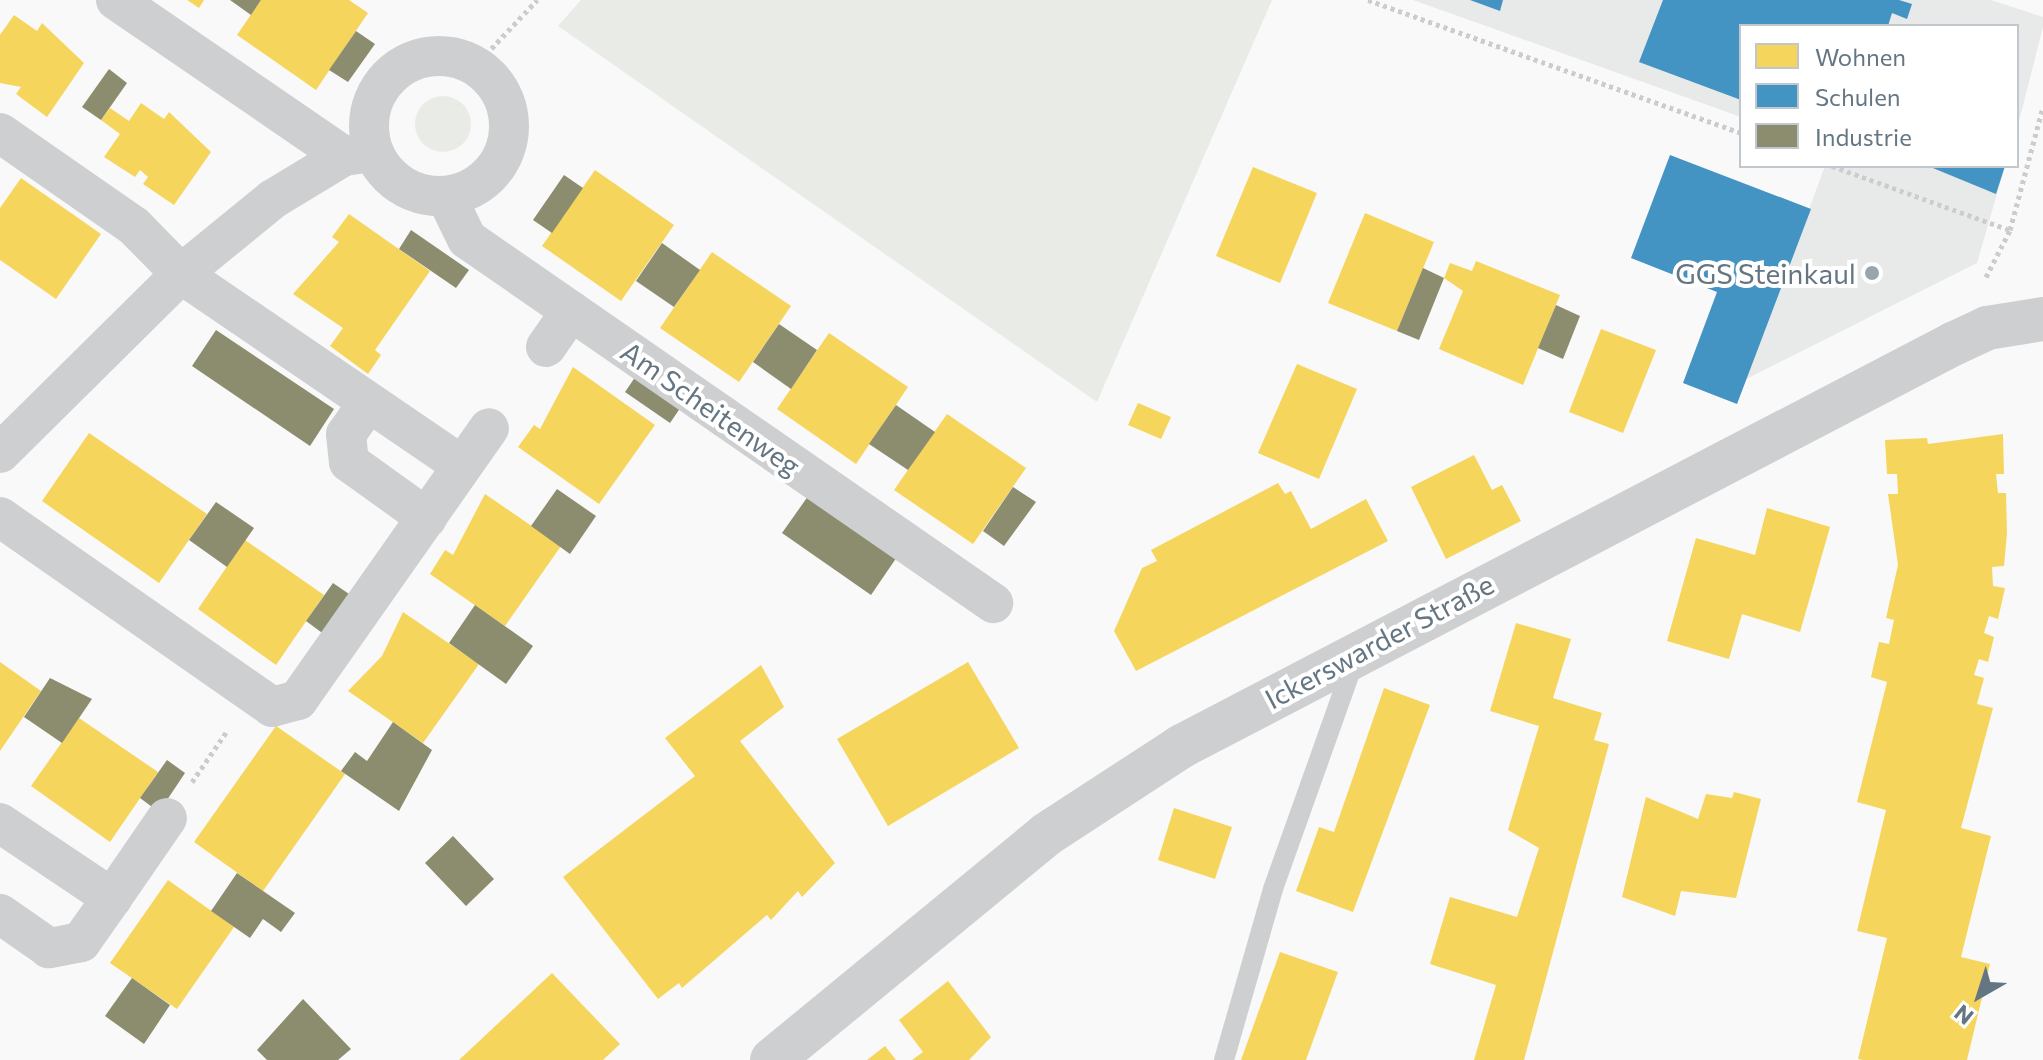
<!DOCTYPE html>
<meta charset="utf-8">
<style>
body{margin:0}
#map{position:relative;width:2043px;height:1060px;overflow:hidden;background:#f9f9f9;font-family:Commissioner,sans-serif}
div>[style]{position:absolute}
.built>*{inset:0;background:#e8e9e9}
.green>*{inset:0;background:#e8ebe6}
.round{border-radius:50%}
.homes>*{inset:0;background:#f6d55c}
.schools>*{inset:0;background:#4393c3}
.industry>*{inset:0;background:#8c8c6e}
.path>*{height:5px;margin-top:-2.5px;transform-origin:0;background:repeating-linear-gradient(90deg,#cbcccd 0 4px,transparent 0 8px)}
.service>*{height:20px;margin:-10px;padding:0 10px;transform-origin:10px;border-radius:10px;background:#cecfd0}
.minor>*{height:40px;margin:-20px;padding:0 20px;transform-origin:20px;border-radius:20px;background:#cecfd0}
.minor>.ring{margin:-20px;padding:0;box-sizing:content-box;background:none;border:40px solid #cecfd0;border-radius:50%}
.tertiary>*{height:44px;margin:-22px;padding:0 22px;transform-origin:22px;border-radius:22px;background:#cecfd0}
.dots>*{width:22px;height:22px;translate:-50% -50%;box-sizing:border-box;border:4px solid #fff;border-radius:50%}
span{translate:-50% -50%;white-space:nowrap;text-align:center;line-height:1.15;-webkit-text-stroke:8px #fff;paint-order:stroke}
.poi-label{font-size:28px;color:#657683}
.right{translate:-100% -50%;text-align:right}
.street-label{font-size:28px;color:#657683}
.legend{position:absolute;left:1739px;top:24px;width:280px;height:144px;box-sizing:border-box;background:#fff;border:2px solid #c1c8cd;margin:0;padding:10px 14px;list-style:none;font-size:24px;color:#657683}
.legend li{display:flex;align-items:center;gap:16px;height:40px}
.legend b{width:40px;border:2px solid #c1c8cd}
.north{position:absolute;left:1939px;top:956px;width:80px;height:80px;-webkit-text-stroke:6px #fff;paint-order:stroke;rotate:219deg;font-size:22px;font-weight:700;line-height:32px;text-align:center;color:#657683}
.north::after{content:'';display:block;margin:auto;width:28px;height:36px;background:#657683;clip-path:polygon(50% 0,100% 100%,50% 72%,0 100%)}
</style>
<div id="map">
<div class="built">
<i style="clip-path:polygon(1413px 0,1991px 0,2043px 17px,2043px 27px,2017px 129px,2017px 26px,1741px 26px,1741px 117px)"></i>
<i style="clip-path:polygon(1825px 166px,2005px 166px,1977px 263px,1746px 379px)"></i>
</div>
<div class="green">
<i style="clip-path:polygon(581px 0,1272px 0,1097px 402px,558px 26px)"></i>
<i class="round" style="left:415px;top:96px;width:56px;height:56px"></i>
</div>
<div class="homes">
<i style="clip-path:polygon(187px 0,204px 0,199px 8px)"></i>
<i style="clip-path:polygon(261px 0,349px 0,368px 13px,316px 90px,237px 35px)"></i>
<i style="clip-path:polygon(14px 15px,37px 31px,42px 23px,84px 63px,47px 117px,16px 94px,21px 87px,0 83px,0 35px)"></i>
<i style="clip-path:polygon(141px 103px,164px 119px,169px 112px,211px 152px,174px 205px,143px 184px,148px 177px,140px 170px,135px 177px,104px 157px,120px 134px,101px 120px,110px 108px,129px 121px)"></i>
<i style="clip-path:polygon(1253px 167px,1317px 193px,1280px 283px,1216px 256px)"></i>
<i style="clip-path:polygon(595px 170px,674px 225px,621px 301px,542px 246px)"></i>
<i style="clip-path:polygon(21px 178px,101px 234px,56px 299px,0 260px,0 208px)"></i>
<i style="clip-path:polygon(1365px 213px,1434px 242px,1397px 331px,1328px 303px)"></i>
<i style="clip-path:polygon(349px 214px,430px 271px,375px 350px,381px 355px,368px 374px,330px 346px,343px 328px,293px 294px,339px 242px,332px 237px)"></i>
<i style="clip-path:polygon(712px 252px,791px 306px,739px 382px,660px 328px)"></i>
<i style="clip-path:polygon(1476px 261px,1560px 295px,1523px 385px,1439px 349px,1463px 291px,1444px 278px,1450px 263px,1472px 271px)"></i>
<i style="clip-path:polygon(1601px 329px,1656px 350px,1623px 433px,1569px 412px)"></i>
<i style="clip-path:polygon(829px 333px,908px 387px,856px 464px,777px 409px)"></i>
<i style="clip-path:polygon(1297px 364px,1357px 389px,1319px 479px,1258px 453px)"></i>
<i style="clip-path:polygon(573px 367px,655px 425px,599px 504px,518px 447px,534px 425px,540px 429px)"></i>
<i style="clip-path:polygon(1138px 403px,1171px 417px,1161px 439px,1128px 425px)"></i>
<i style="clip-path:polygon(947px 414px,1026px 468px,973px 544px,894px 490px)"></i>
<i style="clip-path:polygon(89px 433px,207px 514px,159px 583px,42px 501px)"></i>
<i style="clip-path:polygon(2003px 434px,2004px 474px,1996px 474px,1998px 493px,2006px 493px,2007px 533px,2004px 566px,1992px 567px,1993px 586px,2005px 588px,1998px 619px,1989px 616px,1984px 633px,1994px 637px,1988px 662px,1979px 659px,1974px 675px,1984px 678px,1977px 704px,1993px 708px,1961px 828px,1991px 836px,1961px 957px,1990px 964px,1967px 1060px,1863px 1060px,1858px 1059px,1887px 938px,1857px 931px,1886px 810px,1857px 802px,1887px 682px,1871px 677px,1879px 642px,1889px 644px,1894px 620px,1886px 618px,1898px 565px,1888px 494px,1898px 494px,1897px 474px,1887px 474px,1885px 440px,1927px 438px,1928px 444px)"></i>
<i style="clip-path:polygon(1474px 455px,1492px 490px,1502px 485px,1521px 521px,1446px 559px,1411px 487px)"></i>
<i style="clip-path:polygon(1278px 483px,1285px 494px,1291px 491px,1311px 529px,1366px 499px,1388px 541px,1136px 671px,1114px 631px,1142px 568px,1157px 561px,1151px 550px)"></i>
<i style="clip-path:polygon(485px 494px,561px 546px,505px 626px,430px 574px,445px 550px,453px 555px)"></i>
<i style="clip-path:polygon(1767px 508px,1830px 527px,1800px 632px,1742px 614px,1729px 659px,1667px 641px,1696px 538px,1755px 555px)"></i>
<i style="clip-path:polygon(245px 540px,324px 595px,276px 665px,198px 609px)"></i>
<i style="clip-path:polygon(403px 612px,479px 664px,423px 743px,348px 691px,382px 656px)"></i>
<i style="clip-path:polygon(1516px 623px,1571px 639px,1553px 698px,1602px 713px,1594px 740px,1609px 744px,1524px 1060px,1474px 1060px,1496px 985px,1430px 964px,1450px 897px,1517px 917px,1539px 848px,1508px 830px,1539px 726px,1490px 711px)"></i>
<i style="clip-path:polygon(0 662px,41px 691px,0 751px)"></i>
<i style="clip-path:polygon(968px 662px,1019px 748px,888px 826px,837px 739px)"></i>
<i style="clip-path:polygon(761px 665px,784px 707px,740px 741px,835px 863px,802px 897px,798px 891px,771px 920px,767px 915px,682px 988px,679px 983px,658px 999px,563px 877px,695px 776px,665px 738px)"></i>
<i style="clip-path:polygon(1384px 688px,1430px 705px,1353px 912px,1296px 891px,1319px 827px,1334px 832px)"></i>
<i style="clip-path:polygon(79px 718px,158px 772px,110px 842px,31px 786px)"></i>
<i style="clip-path:polygon(276px 726px,345px 774px,263px 891px,194px 842px)"></i>
<i style="clip-path:polygon(1734px 792px,1761px 799px,1736px 898px,1681px 891px,1675px 916px,1622px 897px,1646px 797px,1698px 819px,1706px 794px,1732px 798px)"></i>
<i style="clip-path:polygon(1174px 808px,1232px 827px,1215px 879px,1158px 860px)"></i>
<i style="clip-path:polygon(168px 880px,234px 927px,177px 1009px,110px 963px)"></i>
<i style="clip-path:polygon(1280px 952px,1338px 972px,1306px 1060px,1241px 1060px)"></i>
<i style="clip-path:polygon(552px 973px,620px 1044px,603px 1060px,459px 1060px)"></i>
<i style="clip-path:polygon(948px 981px,991px 1037px,969px 1060px,912px 1060px,923px 1052px,899px 1020px)"></i>
<i style="clip-path:polygon(885px 1046px,896px 1060px,867px 1060px)"></i>
</div>
<div class="schools">
<i style="clip-path:polygon(1470px 0,1503px 0,1500px 11px)"></i>
<i style="clip-path:polygon(1663px 0,1899px 0,1912px 4px,1907px 19px,1892px 13px,1888px 26px,1741px 26px,1741px 100px,1639px 62px)"></i>
<i style="clip-path:polygon(1670px 155px,1811px 209px,1737px 404px,1683px 383px,1717px 292px,1631px 258px)"></i>
<i style="clip-path:polygon(1928px 166px,2005px 166px,1996px 194px)"></i>
</div>
<div class="industry">
<i style="clip-path:polygon(230px 0,261px 0,251px 15px)"></i>
<i style="clip-path:polygon(356px 31px,375px 44px,348px 82px,329px 70px)"></i>
<i style="clip-path:polygon(109px 69px,127px 83px,101px 120px,82px 107px)"></i>
<i style="clip-path:polygon(564px 175px,583px 188px,552px 233px,533px 220px)"></i>
<i style="clip-path:polygon(411px 230px,469px 270px,456px 288px,399px 249px)"></i>
<i style="clip-path:polygon(662px 243px,700px 270px,674px 307px,636px 281px)"></i>
<i style="clip-path:polygon(1423px 268px,1444px 278px,1419px 340px,1397px 331px)"></i>
<i style="clip-path:polygon(1556px 305px,1580px 316px,1563px 359px,1538px 348px)"></i>
<i style="clip-path:polygon(779px 324px,817px 350px,791px 389px,753px 362px)"></i>
<i style="clip-path:polygon(216px 330px,334px 409px,310px 446px,192px 366px)"></i>
<i style="clip-path:polygon(638px 373px,683px 404px,670px 423px,625px 392px)"></i>
<i style="clip-path:polygon(896px 405px,935px 432px,908px 470px,869px 444px)"></i>
<i style="clip-path:polygon(1013px 487px,1036px 502px,1004px 546px,983px 531px)"></i>
<i style="clip-path:polygon(557px 489px,596px 516px,570px 554px,531px 526px)"></i>
<i style="clip-path:polygon(811px 492px,899px 554px,871px 595px,782px 533px)"></i>
<i style="clip-path:polygon(216px 502px,254px 528px,227px 567px,189px 540px)"></i>
<i style="clip-path:polygon(333px 583px,352px 596px,325px 635px,306px 621px)"></i>
<i style="clip-path:polygon(475px 605px,533px 646px,506px 684px,449px 643px)"></i>
<i style="clip-path:polygon(50px 678px,92px 699px,62px 743px,24px 717px)"></i>
<i style="clip-path:polygon(393px 722px,432px 750px,399px 811px,341px 771px,355px 752px,367px 761px)"></i>
<i style="clip-path:polygon(167px 760px,185px 773px,159px 812px,140px 798px)"></i>
<i style="clip-path:polygon(453px 836px,494px 879px,466px 906px,425px 863px)"></i>
<i style="clip-path:polygon(237px 873px,295px 913px,281px 932px,263px 919px,250px 938px,211px 911px)"></i>
<i style="clip-path:polygon(132px 978px,170px 1005px,144px 1044px,105px 1016px)"></i>
<i style="clip-path:polygon(303px 999px,351px 1049px,338px 1060px,267px 1060px,257px 1050px)"></i>
</div>
<div class="path">
<i style="left:1368px;top:0;width:396px;rotate:19.6deg"></i>
<i style="left:475px;top:66px;width:91px;rotate:-46.8deg"></i>
<i style="left:1832px;top:166px;width:189px;rotate:19.8deg"></i>
<i style="left:2010px;top:230px;width:127px;rotate:-75deg"></i>
<i style="left:1986px;top:277px;width:53px;rotate:-62.9deg"></i>
<i style="left:192px;top:782px;width:62px;rotate:-55.5deg"></i>
</div>
<div class="service">
<i style="left:1224px;top:1060px;width:178px;rotate:-74deg"></i>
<i style="left:1273px;top:889px;width:241px;rotate:-70.4deg"></i>
</div>
<div class="minor">
<i style="left:116px;top:0;width:276px;rotate:34.4deg"></i>
<i class="ring" style="left:369px;top:56px;width:100px;height:100px"></i>
<i style="left:0;top:133px;width:163px;rotate:34.8deg"></i>
<i style="left:134px;top:226px;width:67px;rotate:45.6deg"></i>
<i style="left:181px;top:274px;width:340px;rotate:34.3deg"></i>
<i style="left:446px;top:196px;width:48px;rotate:64deg"></i>
<i style="left:467px;top:239px;width:640px;rotate:34.68deg"></i>
<i style="left:546px;top:347px;width:44px;rotate:-55.2deg"></i>
<i style="left:368px;top:403px;width:38px;rotate:125deg"></i>
<i style="left:346px;top:434px;width:28px;rotate:84deg"></i>
<i style="left:349px;top:462px;width:96px;rotate:35.7deg"></i>
<i style="left:0;top:453px;width:255px;rotate:-44.7deg"></i>
<i style="left:181px;top:274px;width:119px;rotate:-39.2deg"></i>
<i style="left:273px;top:199px;width:83px;rotate:-31.2deg"></i>
<i style="left:344px;top:156px;width:29px;rotate:-8deg"></i>
<i style="left:0;top:517px;width:332px;rotate:34.9deg"></i>
<i style="left:272px;top:707px;width:27px;rotate:-15deg"></i>
<i style="left:298px;top:700px;width:332px;rotate:-54.9deg"></i>
<i style="left:0;top:823px;width:135px;rotate:33.8deg"></i>
<i style="left:112px;top:898px;width:54px;rotate:125.2deg"></i>
<i style="left:81px;top:942px;width:33px;rotate:169deg"></i>
<i style="left:49px;top:948px;width:60px;rotate:-145.2deg"></i>
<i style="left:112px;top:898px;width:97px;rotate:-55.5deg"></i>
</div>
<div class="tertiary">
<i style="left:772px;top:1060px;width:356px;rotate:-39.4deg"></i>
<i style="left:1047px;top:834px;width:161px;rotate:-33.1deg"></i>
<i style="left:1182px;top:746px;width:870px;rotate:-27.54deg"></i>
<i style="left:1953px;top:344px;width:38px;rotate:-25deg"></i>
<i style="left:1987px;top:328px;width:57px;rotate:-9.1deg"></i>
</div>
<div class="dots">
<i style="left:1872px;top:273px;background:#99a4ac"></i>
</div>
<div class="poi-label">
<span class="right" style="left:1856px;top:273px">GGS Steinkaul</span>
</div>
<div class="street-label">
<span style="left:711px;top:408px;rotate:35deg">Am Scheitenweg</span>
<span style="left:1379px;top:641px;rotate:-28deg">Ickerswarder Straße</span>
</div>
<ul class="legend">
<li><b style="height:22px;background:#f6d55c"></b>Wohnen</li>
<li><b style="height:22px;background:#4393c3"></b>Schulen</li>
<li><b style="height:22px;background:#8c8c6e"></b>Industrie</li>
</ul>
<div class="north">N</div>
</div>
